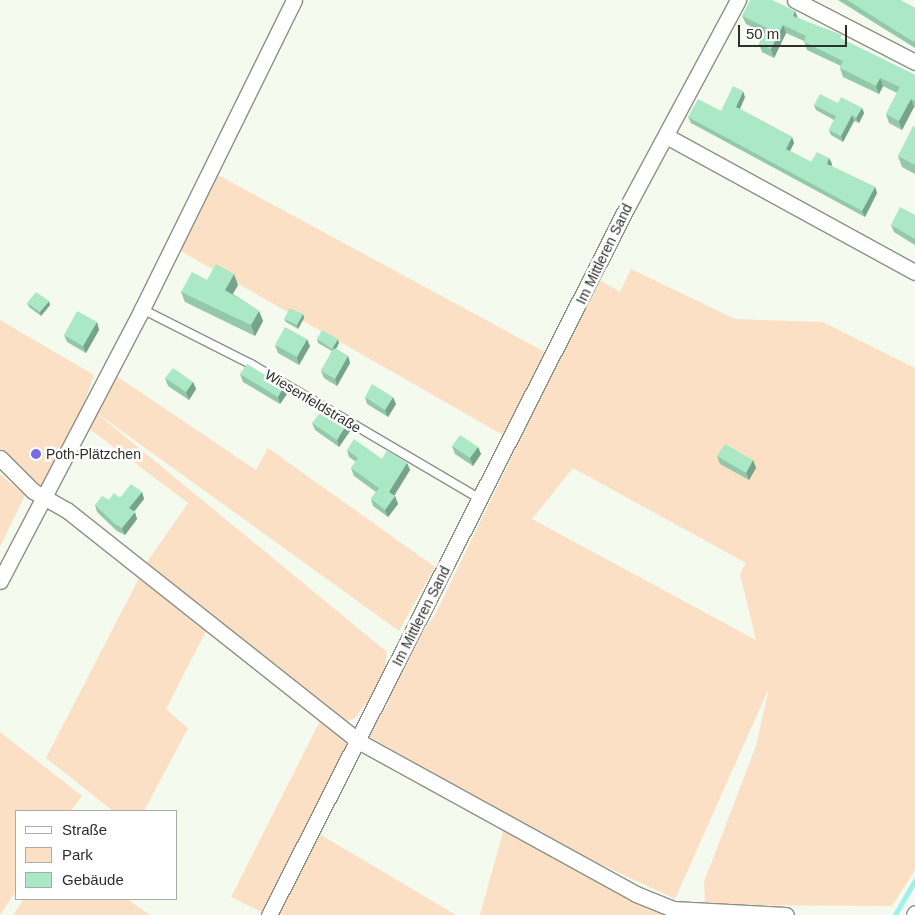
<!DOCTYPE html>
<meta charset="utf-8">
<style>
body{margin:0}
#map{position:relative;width:915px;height:915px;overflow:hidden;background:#f5faee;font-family:Helvetica,sans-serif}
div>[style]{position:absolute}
.green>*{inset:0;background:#fbe0c6}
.stream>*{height:4.5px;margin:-2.25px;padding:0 2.25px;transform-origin:2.25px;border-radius:2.25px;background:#a0f1ec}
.roads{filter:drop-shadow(1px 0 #8c9186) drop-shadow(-1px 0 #8c9186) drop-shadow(0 1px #8c9186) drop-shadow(0 -1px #8c9186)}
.lane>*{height:8px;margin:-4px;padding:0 4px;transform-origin:4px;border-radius:4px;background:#fff}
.street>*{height:15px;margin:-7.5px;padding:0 7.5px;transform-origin:7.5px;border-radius:7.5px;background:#fff}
.wall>*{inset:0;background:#93c8aa}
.shaded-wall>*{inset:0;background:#78a38b}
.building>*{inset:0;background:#abe9c6}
.dots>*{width:14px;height:14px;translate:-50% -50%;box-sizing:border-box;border:2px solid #fff;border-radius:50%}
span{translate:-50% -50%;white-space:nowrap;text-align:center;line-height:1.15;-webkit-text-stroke:5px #fff;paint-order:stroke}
.street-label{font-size:14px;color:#2d2f2b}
.poi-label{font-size:14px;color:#2d2f2b}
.left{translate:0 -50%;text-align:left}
.legend{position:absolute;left:15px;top:810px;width:162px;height:90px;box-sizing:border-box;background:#fff;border:1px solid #abacaa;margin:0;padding:6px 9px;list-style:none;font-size:15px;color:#2d2f2b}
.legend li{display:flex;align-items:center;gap:10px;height:25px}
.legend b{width:25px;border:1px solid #abacaa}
.scale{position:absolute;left:738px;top:25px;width:109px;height:22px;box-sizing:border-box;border:2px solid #2d2f2b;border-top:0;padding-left:6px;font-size:15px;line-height:18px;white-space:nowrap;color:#2d2f2b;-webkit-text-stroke:4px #fff;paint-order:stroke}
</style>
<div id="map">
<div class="green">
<i style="clip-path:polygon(218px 175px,547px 353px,503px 435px,179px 250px)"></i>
<i style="clip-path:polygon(evenodd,631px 269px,735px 319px,823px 322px,915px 368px,915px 870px,892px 906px,705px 905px,704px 882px,756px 746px,769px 688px,675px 899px,553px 842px,368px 736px,387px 705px,408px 651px,435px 615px,598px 279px,620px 292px,631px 269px,573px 468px,746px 563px,740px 574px,756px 640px,532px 519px,573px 468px)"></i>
<i style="clip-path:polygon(0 320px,94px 375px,75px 430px,45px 487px,36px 488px,0 453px)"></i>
<i style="clip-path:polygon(115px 375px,256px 470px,268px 448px,435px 567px,399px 631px,94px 411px,387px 652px,383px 681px,355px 718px,346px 722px,228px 633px,147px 562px,188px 503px,87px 427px,94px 411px)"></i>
<i style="clip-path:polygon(0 474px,25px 495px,0 547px)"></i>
<i style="clip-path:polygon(139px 578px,207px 629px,166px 709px,188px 728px,144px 811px,113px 811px,46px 758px)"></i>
<i style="clip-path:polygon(320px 721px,351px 743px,266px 914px,231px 897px)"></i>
<i style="clip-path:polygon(0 732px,82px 796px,71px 811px,16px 811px,16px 891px,0 915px)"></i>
<i style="clip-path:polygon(504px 828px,665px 914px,665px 915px,480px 915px)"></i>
<i style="clip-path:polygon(316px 832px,456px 915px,277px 915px)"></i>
<i style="clip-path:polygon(24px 899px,127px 899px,150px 915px,13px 915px)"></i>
</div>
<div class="stream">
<i style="left:895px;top:915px;width:39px;rotate:-60deg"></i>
</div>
<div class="roads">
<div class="lane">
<i style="left:142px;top:309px;width:122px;rotate:26.8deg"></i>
<i style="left:251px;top:364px;width:266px;rotate:30.5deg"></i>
</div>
<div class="street">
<i style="left:795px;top:0;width:135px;rotate:27.3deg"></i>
<i style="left:668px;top:137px;width:281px;rotate:28.7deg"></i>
<i style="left:0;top:458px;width:47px;rotate:45deg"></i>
<i style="left:33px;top:491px;width:40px;rotate:29.7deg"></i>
<i style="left:68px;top:511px;width:370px;rotate:38.4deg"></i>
<i style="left:358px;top:741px;width:317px;rotate:28.8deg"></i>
<i style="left:636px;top:894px;width:40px;rotate:22deg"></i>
<i style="left:673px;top:909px;width:113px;rotate:3deg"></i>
<i style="left:0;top:581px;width:307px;rotate:-62.4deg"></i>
<i style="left:142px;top:309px;width:344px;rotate:-63.8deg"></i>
<i style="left:269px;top:915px;width:793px;rotate:-63.18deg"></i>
<i style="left:627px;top:207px;width:235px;rotate:-61.8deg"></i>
<i style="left:914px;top:915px;width:2px;rotate:-63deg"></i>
</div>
</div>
<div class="wall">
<i style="clip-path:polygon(838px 0,900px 0,915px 8px,915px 48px)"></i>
<i style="clip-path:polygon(795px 11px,798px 18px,915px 75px,915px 108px,914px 107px,902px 130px,889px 123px,886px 114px,897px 93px,883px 86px,879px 94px,843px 77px,840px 68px,841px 66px,807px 50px,804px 41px,786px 33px,774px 58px,762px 52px,759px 44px,764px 33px,746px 24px,742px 16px)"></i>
<i style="clip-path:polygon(745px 97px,740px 109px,792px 137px,794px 143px,790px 151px,811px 162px,829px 158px,832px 164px,831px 166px,875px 187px,877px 193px,865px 217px,691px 123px,688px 117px,721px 111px)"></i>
<i style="clip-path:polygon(838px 103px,862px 108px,864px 113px,859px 123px,854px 121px,843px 142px,831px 135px,829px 130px,834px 120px,816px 110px,814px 105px)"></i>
<i style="clip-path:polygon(915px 127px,915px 174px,902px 167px,898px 156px)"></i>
<i style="clip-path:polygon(915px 215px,915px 245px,894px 232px,891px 225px)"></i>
<i style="clip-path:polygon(207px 280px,238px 285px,233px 294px,259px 311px,263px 321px,255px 336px,185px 302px,181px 292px)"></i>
<i style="clip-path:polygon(27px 303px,50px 305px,41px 316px,29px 307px)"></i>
<i style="clip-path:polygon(303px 314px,304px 318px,298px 329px,286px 322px,284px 319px)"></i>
<i style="clip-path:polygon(97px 322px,99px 330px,86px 353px,67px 342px,64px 335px)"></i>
<i style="clip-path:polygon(317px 339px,339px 343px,336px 349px,348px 356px,350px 363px,337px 386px,324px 378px,321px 371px,332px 351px,318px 343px)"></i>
<i style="clip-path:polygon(275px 345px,310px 346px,299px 365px,278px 353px)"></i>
<i style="clip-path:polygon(240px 374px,287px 394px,280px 404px,243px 382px)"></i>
<i style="clip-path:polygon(165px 378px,193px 382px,196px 389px,189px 400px,168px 386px)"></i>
<i style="clip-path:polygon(365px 397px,396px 404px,388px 417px,367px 404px)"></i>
<i style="clip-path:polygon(312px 423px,350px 431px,339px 447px,315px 430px)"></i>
<i style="clip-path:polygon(452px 446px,478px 447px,481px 454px,473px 466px,455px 454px)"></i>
<i style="clip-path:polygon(347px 450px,382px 459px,407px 463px,410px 470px,394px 496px,395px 496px,398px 504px,388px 517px,373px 506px,371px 499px,376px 492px,354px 476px,351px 468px,356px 462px,349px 457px)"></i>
<i style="clip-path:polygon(717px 456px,753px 460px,756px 468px,749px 480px,720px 464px)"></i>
<i style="clip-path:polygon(142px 492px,144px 499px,134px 512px,137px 519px,125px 535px,117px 531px,97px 512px,95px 505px,109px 500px)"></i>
</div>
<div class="shaded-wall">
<i style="clip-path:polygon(795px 11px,798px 19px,793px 16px)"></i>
<i style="clip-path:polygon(783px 25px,786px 33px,774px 58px,771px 49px)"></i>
<i style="clip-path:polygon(880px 78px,883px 86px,879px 94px,876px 86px)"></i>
<i style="clip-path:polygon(743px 91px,745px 97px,738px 113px,736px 107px)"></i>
<i style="clip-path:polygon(911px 99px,914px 107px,902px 130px,899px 121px)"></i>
<i style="clip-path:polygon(862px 108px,864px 113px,859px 123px,856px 118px)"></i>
<i style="clip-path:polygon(852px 115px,854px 121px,843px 142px,841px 136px)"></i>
<i style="clip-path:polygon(792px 137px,794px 143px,788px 155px,786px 149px)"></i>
<i style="clip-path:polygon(829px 158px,832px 164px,829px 170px,827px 164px)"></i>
<i style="clip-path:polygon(875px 187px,877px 193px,865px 217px,862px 211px)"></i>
<i style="clip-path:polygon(234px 274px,238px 285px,229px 300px,225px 290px)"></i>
<i style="clip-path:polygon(49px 301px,50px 305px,41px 316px,40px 312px)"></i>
<i style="clip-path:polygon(259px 311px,263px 321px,255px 336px,251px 325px)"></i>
<i style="clip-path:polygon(303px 314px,304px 318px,298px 329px,297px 325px)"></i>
<i style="clip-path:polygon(97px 322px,99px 330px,86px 353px,83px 346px)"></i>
<i style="clip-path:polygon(307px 339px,310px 346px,299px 365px,297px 357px)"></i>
<i style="clip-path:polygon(338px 339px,339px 343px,334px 352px,332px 349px)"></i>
<i style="clip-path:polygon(348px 356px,350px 363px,337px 386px,335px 379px)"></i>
<i style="clip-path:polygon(193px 382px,196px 389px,189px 400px,186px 392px)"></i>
<i style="clip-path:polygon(284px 386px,287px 394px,280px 404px,278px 397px)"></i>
<i style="clip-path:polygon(393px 397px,396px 404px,388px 417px,385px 410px)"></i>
<i style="clip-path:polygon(347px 424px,350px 431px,339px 447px,337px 440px)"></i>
<i style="clip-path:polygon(478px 447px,481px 454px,473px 466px,470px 458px)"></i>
<i style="clip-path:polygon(753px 460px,756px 468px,749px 480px,746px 473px)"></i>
<i style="clip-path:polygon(407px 463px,410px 470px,392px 499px,389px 492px)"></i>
<i style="clip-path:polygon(142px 492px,144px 499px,131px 515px,129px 508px)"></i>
<i style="clip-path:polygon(395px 496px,398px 504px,388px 517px,385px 510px)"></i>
<i style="clip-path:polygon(135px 512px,137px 519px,125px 535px,122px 528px)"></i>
</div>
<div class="building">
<i style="clip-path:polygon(750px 0,772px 0,795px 11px,793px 16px,842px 35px,840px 38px,915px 75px,915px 101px,911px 99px,899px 121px,886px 114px,900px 87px,880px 78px,876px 86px,840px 68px,843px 61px,804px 42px,806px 36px,783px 25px,771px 49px,759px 44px,767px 28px,742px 16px)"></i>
<i style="clip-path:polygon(847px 0,900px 0,915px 8px,915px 40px,914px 42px)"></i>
<i style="clip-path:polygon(733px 86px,743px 91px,736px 107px,792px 137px,786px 149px,811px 162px,817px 152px,829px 158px,827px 164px,875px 187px,862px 211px,688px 117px,698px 99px,721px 111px)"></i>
<i style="clip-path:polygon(820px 94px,838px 103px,841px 97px,862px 108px,856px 118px,852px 115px,841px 136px,829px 130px,836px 116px,814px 105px)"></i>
<i style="clip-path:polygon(913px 126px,915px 127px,915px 165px,898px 156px)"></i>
<i style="clip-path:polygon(900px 207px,915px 215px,915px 239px,891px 225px)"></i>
<i style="clip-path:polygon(216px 264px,234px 274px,225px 290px,259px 311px,251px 325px,181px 292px,192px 272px,207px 280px)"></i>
<i style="clip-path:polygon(36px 292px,49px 301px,40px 312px,27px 303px)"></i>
<i style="clip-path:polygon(290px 308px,303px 314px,297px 325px,284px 319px)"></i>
<i style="clip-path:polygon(77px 311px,97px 322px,83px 346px,64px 335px)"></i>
<i style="clip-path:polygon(285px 327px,307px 339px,297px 357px,275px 345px)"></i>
<i style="clip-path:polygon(322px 330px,338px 339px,332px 349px,317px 339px)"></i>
<i style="clip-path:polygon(334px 348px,348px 356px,335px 379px,321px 371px)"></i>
<i style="clip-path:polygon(247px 364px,284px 386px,278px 397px,240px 374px)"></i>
<i style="clip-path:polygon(173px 368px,193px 382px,186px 392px,165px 378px)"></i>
<i style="clip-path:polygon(372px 384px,393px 397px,385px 410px,365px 397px)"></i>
<i style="clip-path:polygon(326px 410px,347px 424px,337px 440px,312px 423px,319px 414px)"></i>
<i style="clip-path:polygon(460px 435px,478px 447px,470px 458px,452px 446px)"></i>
<i style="clip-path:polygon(354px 439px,382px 459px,387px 450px,407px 463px,389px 492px,395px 496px,385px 510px,371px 499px,379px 488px,351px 468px,358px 458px,347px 450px)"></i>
<i style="clip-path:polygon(725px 444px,753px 460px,746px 473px,717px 456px)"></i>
<i style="clip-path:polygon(131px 484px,142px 492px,129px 508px,135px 512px,122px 528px,115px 524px,95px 505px,102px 496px,109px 500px,114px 493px,120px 498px)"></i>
</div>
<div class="dots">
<i style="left:36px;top:454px;background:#766ae5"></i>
</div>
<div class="street-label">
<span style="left:604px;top:254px;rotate:-64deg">Im Mittleren Sand</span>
<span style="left:313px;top:401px;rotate:31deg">Wiesenfeldstraße</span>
<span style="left:421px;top:616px;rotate:-63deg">Im Mittleren Sand</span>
</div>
<div class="poi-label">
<span class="left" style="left:46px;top:454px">Poth-Plätzchen</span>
</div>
<ul class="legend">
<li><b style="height:6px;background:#fff"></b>Straße</li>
<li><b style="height:14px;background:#fbe0c6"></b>Park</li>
<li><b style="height:14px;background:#abe9c6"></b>Gebäude</li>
</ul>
<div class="scale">50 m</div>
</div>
